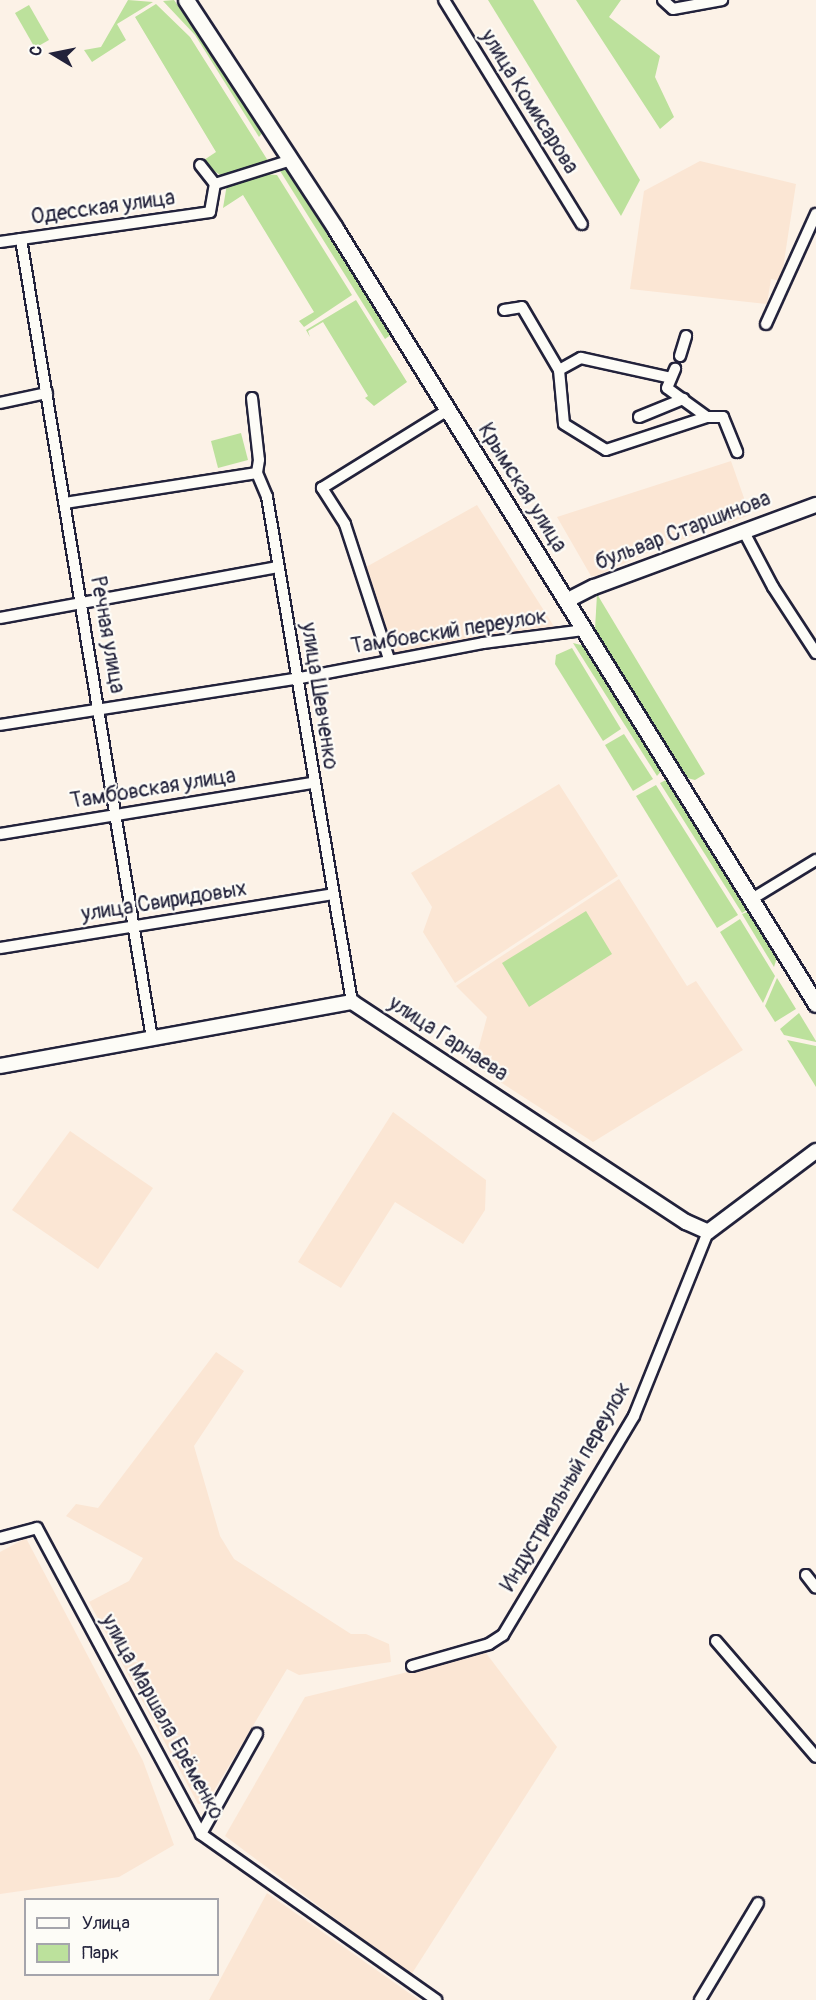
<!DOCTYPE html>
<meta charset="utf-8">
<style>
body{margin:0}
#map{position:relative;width:816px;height:2000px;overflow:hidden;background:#fcf2e7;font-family:Pangolin,sans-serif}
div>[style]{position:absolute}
.built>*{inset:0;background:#fbe6d4}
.green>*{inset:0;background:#bce19c}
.roads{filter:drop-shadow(2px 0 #22223b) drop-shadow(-2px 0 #22223b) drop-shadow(0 2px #22223b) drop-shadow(0 -2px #22223b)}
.minor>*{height:10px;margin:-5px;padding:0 5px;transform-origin:5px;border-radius:5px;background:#fdfcf7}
.tertiary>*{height:14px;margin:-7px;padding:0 7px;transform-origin:7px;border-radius:7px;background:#fdfcf7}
.secondary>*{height:15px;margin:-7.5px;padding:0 7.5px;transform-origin:7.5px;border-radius:7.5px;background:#fdfcf7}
span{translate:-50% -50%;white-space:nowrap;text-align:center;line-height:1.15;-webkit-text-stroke:4.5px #fdfcf7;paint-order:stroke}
.street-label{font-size:21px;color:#22223b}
.legend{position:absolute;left:24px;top:1898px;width:195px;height:78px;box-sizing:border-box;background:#fdfcf7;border:2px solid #a5a5ac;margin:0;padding:8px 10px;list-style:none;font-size:18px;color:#22223b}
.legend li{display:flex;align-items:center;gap:12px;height:30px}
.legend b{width:30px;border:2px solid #a5a5ac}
.north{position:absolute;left:24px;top:24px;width:60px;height:60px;-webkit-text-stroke:4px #fdfcf7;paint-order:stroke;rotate:280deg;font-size:16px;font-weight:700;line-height:24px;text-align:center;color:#22223b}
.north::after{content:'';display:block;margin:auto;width:21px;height:27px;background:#22223b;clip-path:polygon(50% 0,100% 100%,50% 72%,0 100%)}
</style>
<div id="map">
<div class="built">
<i style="clip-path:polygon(700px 161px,796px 184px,781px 281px,771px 279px,767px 304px,630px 289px,644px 191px)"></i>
<i style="clip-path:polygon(731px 461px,750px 515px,656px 549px,596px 576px,591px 576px,557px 517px)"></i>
<i style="clip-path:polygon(477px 505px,555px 628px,392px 653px,359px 571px)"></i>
<i style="clip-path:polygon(559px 784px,618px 876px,455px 983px,423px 932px,432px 907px,411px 873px)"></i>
<i style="clip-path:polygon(619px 879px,687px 986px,696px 981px,743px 1050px,593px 1142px,474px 1065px,487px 1017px,456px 986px)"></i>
<i style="clip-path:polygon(393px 1112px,486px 1180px,485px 1210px,463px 1244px,395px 1202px,341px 1288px,298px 1262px)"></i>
<i style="clip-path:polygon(70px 1131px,153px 1188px,98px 1269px,12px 1210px)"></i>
<i style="clip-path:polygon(216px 1352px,244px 1371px,194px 1446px,220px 1536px,234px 1559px,351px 1634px,366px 1634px,389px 1644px,391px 1662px,299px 1675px,287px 1669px,206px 1804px,198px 1804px,89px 1602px,129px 1581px,143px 1558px,66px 1516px,76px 1504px,98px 1508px)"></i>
<i style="clip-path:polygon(26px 1538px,143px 1761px,174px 1845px,119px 1877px,0 1894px,0 1552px)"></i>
<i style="clip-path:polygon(486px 1653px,557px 1747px,411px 1975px,225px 1836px,305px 1697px)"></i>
<i style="clip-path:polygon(267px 1893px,419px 2000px,209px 2000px)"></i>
</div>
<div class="green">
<i style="clip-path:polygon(128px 0,153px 2px,117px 24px,126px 40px,92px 62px,84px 50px,101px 47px)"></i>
<i style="clip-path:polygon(174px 0,264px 131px,259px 137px,195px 35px,163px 1px)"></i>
<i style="clip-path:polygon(488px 0,533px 0,640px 180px,621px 216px)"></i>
<i style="clip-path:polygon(576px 0,621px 0,609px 17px,660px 56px,655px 77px,674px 117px,660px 129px)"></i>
<i style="clip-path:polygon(156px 4px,190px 37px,270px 164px,223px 177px,201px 162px,216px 152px,135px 17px)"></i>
<i style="clip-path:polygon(29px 5px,49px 40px,35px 48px,15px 13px)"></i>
<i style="clip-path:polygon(285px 163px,392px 334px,385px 339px,277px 166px)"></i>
<i style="clip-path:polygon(263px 174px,277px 175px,352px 295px,304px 327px,299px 321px,314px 312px,243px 195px,223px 208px,227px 184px)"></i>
<i style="clip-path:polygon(356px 300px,407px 382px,374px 406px,365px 398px,368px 396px,323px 322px,308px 331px,310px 337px,306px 330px)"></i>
<i style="clip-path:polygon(241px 433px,248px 460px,218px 468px,211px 441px)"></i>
<i style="clip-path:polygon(597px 594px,705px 774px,695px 780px,687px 778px,595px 629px)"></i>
<i style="clip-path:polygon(573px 643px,585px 646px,662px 770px,657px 776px)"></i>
<i style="clip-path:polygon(572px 648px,621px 729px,603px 741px,555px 664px,556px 655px)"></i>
<i style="clip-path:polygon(624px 734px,653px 779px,633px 791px,605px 745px)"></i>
<i style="clip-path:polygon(666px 780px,671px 782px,749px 905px,747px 910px,742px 913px,660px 783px)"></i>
<i style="clip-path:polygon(656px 785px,738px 915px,717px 928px,636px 796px)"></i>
<i style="clip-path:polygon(586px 911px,612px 954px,529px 1007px,502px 963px)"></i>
<i style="clip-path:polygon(750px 911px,778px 954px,774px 967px,742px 914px)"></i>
<i style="clip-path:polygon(740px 919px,775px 976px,763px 1003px,720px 932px)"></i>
<i style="clip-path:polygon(777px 978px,796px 1009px,775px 1022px,765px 1006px)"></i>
<i style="clip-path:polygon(799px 1013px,816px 1041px,816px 1042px,784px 1035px,780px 1029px)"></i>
<i style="clip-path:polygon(787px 1040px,816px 1046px,816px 1087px)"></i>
</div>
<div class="roads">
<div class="minor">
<i style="left:444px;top:0;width:263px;rotate:58.4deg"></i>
<i style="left:663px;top:0;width:13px;rotate:42deg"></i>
<i style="left:673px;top:9px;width:50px;rotate:-10.4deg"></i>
<i style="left:215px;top:184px;width:80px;rotate:-17.5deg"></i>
<i style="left:21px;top:239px;width:811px;rotate:80.7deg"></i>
<i style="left:0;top:242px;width:212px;rotate:-8.1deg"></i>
<i style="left:210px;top:212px;width:28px;rotate:-80deg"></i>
<i style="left:215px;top:184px;width:24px;rotate:-128deg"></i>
<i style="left:504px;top:310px;width:18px;rotate:-9deg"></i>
<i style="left:522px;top:307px;width:73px;rotate:59.6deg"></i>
<i style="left:559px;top:370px;width:54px;rotate:84.7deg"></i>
<i style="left:564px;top:424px;width:49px;rotate:31.8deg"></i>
<i style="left:606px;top:450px;width:106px;rotate:-18.1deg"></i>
<i style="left:707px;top:417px;width:49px;rotate:-144.1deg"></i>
<i style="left:667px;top:388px;width:21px;rotate:-67deg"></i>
<i style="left:766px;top:324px;width:121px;rotate:-65.6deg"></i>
<i style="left:680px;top:356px;width:21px;rotate:-73deg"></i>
<i style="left:559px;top:370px;width:25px;rotate:-29deg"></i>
<i style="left:581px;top:358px;width:92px;rotate:12.5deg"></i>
<i style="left:252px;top:398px;width:62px;rotate:83.6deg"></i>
<i style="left:259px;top:460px;width:13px;rotate:99deg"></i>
<i style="left:257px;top:473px;width:26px;rotate:67deg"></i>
<i style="left:267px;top:497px;width:512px;rotate:80.45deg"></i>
<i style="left:0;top:403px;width:48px;rotate:-12deg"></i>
<i style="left:639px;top:417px;width:48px;rotate:-22.2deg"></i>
<i style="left:707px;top:417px;width:16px"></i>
<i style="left:723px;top:417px;width:38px;rotate:68deg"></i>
<i style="left:65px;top:503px;width:194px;rotate:-8.9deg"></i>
<i style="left:744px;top:532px;width:62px;rotate:62.2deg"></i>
<i style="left:773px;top:587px;width:79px;rotate:56.9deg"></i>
<i style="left:0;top:618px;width:283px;rotate:-10.4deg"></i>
<i style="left:389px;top:659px;width:142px;rotate:-108.1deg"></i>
<i style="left:345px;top:524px;width:43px;rotate:-122.6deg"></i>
<i style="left:322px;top:488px;width:148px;rotate:-31.8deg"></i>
<i style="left:0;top:725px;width:299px;rotate:-8.9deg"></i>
<i style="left:295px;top:679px;width:191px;rotate:-10.8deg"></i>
<i style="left:483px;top:643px;width:103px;rotate:-7.3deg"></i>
<i style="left:0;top:834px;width:317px;rotate:-9.3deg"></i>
<i style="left:752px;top:899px;width:75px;rotate:-31.4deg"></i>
<i style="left:0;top:948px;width:337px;rotate:-9.2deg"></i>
<i style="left:0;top:1538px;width:38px;rotate:-15deg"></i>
<i style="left:37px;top:1528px;width:347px;rotate:61.8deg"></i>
<i style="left:201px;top:1834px;width:288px;rotate:35.2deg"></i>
<i style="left:806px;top:1575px;width:16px;rotate:52deg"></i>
<i style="left:716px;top:1641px;width:153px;rotate:49.2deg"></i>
<i style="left:412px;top:1666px;width:80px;rotate:-15.9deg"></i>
<i style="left:489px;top:1644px;width:17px;rotate:-33deg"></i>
<i style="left:503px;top:1635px;width:255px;rotate:-59.1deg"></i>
<i style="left:634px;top:1416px;width:198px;rotate:-68.1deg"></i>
<i style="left:201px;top:1834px;width:115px;rotate:-60.8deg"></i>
<i style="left:700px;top:2000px;width:113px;rotate:-59.1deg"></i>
</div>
<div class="tertiary">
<i style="left:568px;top:600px;width:29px;rotate:-27deg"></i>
<i style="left:594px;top:587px;width:237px;rotate:-20.3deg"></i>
<i style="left:0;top:1066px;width:358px;rotate:-10.3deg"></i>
<i style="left:352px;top:1002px;width:400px;rotate:33.4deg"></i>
<i style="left:686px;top:1222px;width:24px;rotate:24deg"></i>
<i style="left:708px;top:1232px;width:135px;rotate:-36.9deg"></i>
</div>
<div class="secondary">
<i style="left:186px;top:0;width:272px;rotate:56.8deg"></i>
<i style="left:335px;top:228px;width:913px;rotate:58.21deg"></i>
</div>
</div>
<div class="street-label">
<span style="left:529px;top:102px;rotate:58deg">улица Комисарова</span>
<span style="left:103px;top:208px;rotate:-8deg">Одесская улица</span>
<span style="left:522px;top:488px;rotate:58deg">Крымская улица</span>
<span style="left:683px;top:531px;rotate:-21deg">бульвар Старшинова</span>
<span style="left:449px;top:632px;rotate:-9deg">Тамбовский переулок</span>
<span style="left:107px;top:635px;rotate:80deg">Речная улица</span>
<span style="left:319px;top:696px;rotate:81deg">улица Шевченко</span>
<span style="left:153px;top:789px;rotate:-9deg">Тамбовская улица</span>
<span style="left:164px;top:902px;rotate:-9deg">улица Свиридовых</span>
<span style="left:448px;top:1039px;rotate:33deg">улица Гарнаева</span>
<span style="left:566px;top:1487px;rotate:-60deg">Индустриальный переулок</span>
<span style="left:162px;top:1717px;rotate:61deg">улица Маршала Ерёменко</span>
</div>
<ul class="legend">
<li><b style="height:8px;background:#fdfcf7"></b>Улица</li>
<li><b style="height:16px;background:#bce19c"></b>Парк</li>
</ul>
<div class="north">С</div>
</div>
